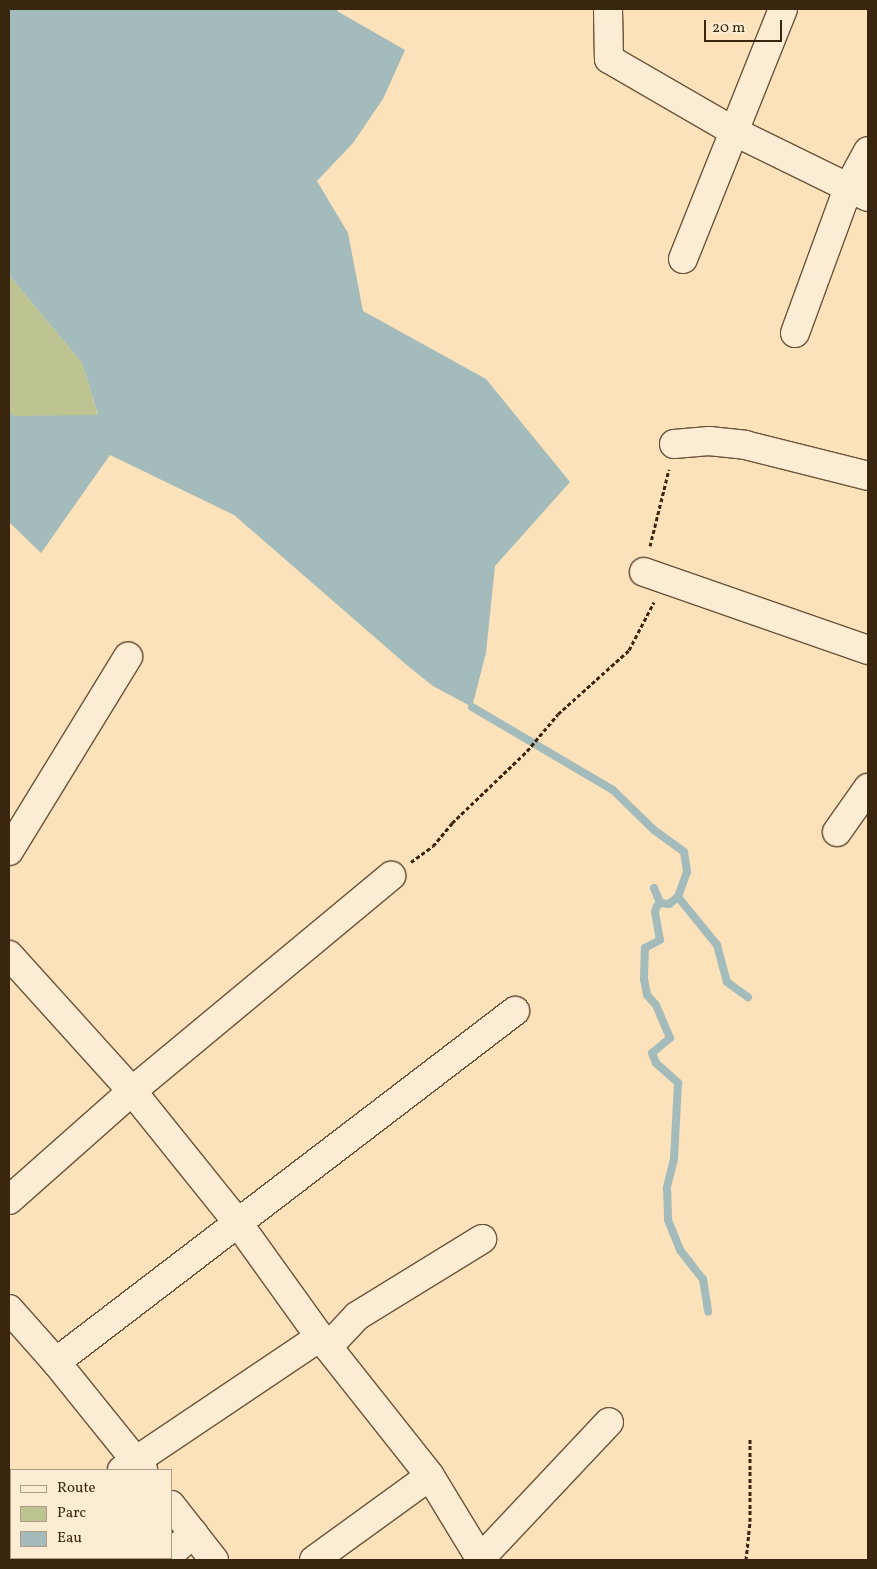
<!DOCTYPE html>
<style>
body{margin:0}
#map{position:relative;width:877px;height:1569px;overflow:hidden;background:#fbe2bb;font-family:Vollkorn,serif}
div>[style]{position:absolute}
.green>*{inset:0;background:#bdc391}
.water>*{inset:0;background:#a3bbbb}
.stream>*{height:8px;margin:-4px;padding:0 4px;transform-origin:4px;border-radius:4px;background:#a3bbbb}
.path>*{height:3px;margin-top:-1.5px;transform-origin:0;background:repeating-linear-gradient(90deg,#3a260f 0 4px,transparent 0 6.5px)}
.roads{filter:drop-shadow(1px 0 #6a553a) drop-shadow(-1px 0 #6a553a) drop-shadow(0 1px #6a553a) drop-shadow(0 -1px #6a553a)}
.minor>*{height:28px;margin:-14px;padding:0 14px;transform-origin:14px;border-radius:14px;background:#fcecd3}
span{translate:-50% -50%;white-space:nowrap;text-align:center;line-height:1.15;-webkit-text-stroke:5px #fcecd3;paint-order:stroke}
.frame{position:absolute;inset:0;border:10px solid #3a260f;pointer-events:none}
.legend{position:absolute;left:10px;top:1469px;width:162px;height:90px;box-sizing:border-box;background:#fcecd3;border:1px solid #ae9d85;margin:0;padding:6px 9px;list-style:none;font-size:15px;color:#3a260f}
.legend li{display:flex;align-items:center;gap:10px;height:25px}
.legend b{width:25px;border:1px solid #ae9d85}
.scale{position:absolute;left:704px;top:20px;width:78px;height:22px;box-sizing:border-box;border:2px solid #3a260f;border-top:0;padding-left:6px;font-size:15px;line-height:18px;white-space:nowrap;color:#3a260f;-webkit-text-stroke:4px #fcecd3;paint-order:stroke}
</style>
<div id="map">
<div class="green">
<i style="clip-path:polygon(9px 275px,82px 363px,98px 416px,14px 416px,9px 410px)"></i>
</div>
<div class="water">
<i style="clip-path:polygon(9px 9px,339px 9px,337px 11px,405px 50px,383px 99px,353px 143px,317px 181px,348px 233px,363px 311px,486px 379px,570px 482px,495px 566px,486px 653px,472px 707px,433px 686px,409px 667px,234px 515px,110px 455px,41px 553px,9px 522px,9px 410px,14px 416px,98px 415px,82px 363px,9px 275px)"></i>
</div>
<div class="stream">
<i style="left:472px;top:707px;width:164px;rotate:30.5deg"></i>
<i style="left:613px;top:790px;width:57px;rotate:44.3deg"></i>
<i style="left:654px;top:830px;width:37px;rotate:36deg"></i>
<i style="left:684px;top:852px;width:20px;rotate:81deg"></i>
<i style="left:687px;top:872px;width:27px;rotate:110deg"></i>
<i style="left:678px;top:897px;width:62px;rotate:50.9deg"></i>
<i style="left:717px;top:945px;width:38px;rotate:75deg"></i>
<i style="left:727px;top:982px;width:26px;rotate:36deg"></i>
<i style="left:654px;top:888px;width:16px;rotate:68deg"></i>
<i style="left:678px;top:897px;width:11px;rotate:142deg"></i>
<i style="left:669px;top:904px;width:9px;rotate:-174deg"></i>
<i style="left:660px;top:903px;width:4px;rotate:135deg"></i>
<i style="left:657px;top:906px;width:6px;rotate:108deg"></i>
<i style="left:655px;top:912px;width:28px;rotate:80deg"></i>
<i style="left:660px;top:940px;width:17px;rotate:152deg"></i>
<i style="left:645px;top:948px;width:31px;rotate:92deg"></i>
<i style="left:644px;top:979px;width:16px;rotate:79deg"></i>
<i style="left:647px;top:995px;width:13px;rotate:48deg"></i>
<i style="left:656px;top:1005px;width:36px;rotate:67deg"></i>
<i style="left:670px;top:1038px;width:23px;rotate:140deg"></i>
<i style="left:652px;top:1053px;width:11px;rotate:68deg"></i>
<i style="left:656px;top:1063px;width:30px;rotate:42deg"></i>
<i style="left:678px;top:1083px;width:76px;rotate:93deg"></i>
<i style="left:674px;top:1159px;width:30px;rotate:104deg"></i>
<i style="left:667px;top:1188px;width:32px;rotate:88deg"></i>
<i style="left:668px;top:1220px;width:32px;rotate:68deg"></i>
<i style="left:680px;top:1250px;width:37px;rotate:52deg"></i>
<i style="left:703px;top:1279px;width:33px;rotate:81deg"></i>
</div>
<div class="path">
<i style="left:650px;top:546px;width:79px;rotate:-76.1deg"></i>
<i style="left:411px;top:862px;width:27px;rotate:-36deg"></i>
<i style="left:433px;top:846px;width:30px;rotate:-50deg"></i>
<i style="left:452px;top:823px;width:104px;rotate:-43.8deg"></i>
<i style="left:527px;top:751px;width:48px;rotate:-50deg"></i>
<i style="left:558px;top:714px;width:96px;rotate:-42deg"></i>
<i style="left:629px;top:650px;width:54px;rotate:-62.5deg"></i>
<i style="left:746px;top:1560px;width:39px;rotate:-84deg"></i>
<i style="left:750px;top:1521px;width:82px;rotate:-90deg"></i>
</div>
<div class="roads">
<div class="minor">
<i style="left:608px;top:9px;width:50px;rotate:88.9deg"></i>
<i style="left:609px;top:59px;width:143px;rotate:30.1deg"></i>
<i style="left:733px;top:131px;width:150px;rotate:26.1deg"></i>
<i style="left:683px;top:259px;width:269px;rotate:-68.2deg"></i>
<i style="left:795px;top:333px;width:154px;rotate:-69.9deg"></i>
<i style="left:848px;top:188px;width:42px;rotate:-61.6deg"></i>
<i style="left:674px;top:444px;width:35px;rotate:-5deg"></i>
<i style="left:709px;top:441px;width:36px;rotate:6deg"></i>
<i style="left:745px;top:445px;width:127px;rotate:14.1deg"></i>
<i style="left:644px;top:572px;width:237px;rotate:19.2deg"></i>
<i style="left:837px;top:832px;width:54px;rotate:-54.8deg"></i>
<i style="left:9px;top:851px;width:228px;rotate:-58.5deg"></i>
<i style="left:9px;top:955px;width:183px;rotate:47.9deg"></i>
<i style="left:132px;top:1091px;width:169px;rotate:51.2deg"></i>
<i style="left:238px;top:1223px;width:140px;rotate:54.3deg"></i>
<i style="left:320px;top:1337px;width:177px;rotate:51.6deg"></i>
<i style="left:430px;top:1476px;width:98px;rotate:58.7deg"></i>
<i style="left:9px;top:1200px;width:164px;rotate:-41.5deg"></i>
<i style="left:132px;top:1091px;width:337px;rotate:-39.7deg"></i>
<i style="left:9px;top:1309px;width:71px;rotate:48.4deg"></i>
<i style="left:56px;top:1362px;width:139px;rotate:51.1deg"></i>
<i style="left:328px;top:1347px;width:42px;rotate:-46.9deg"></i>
<i style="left:357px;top:1316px;width:147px;rotate:-31.6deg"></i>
<i style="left:56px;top:1362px;width:578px;rotate:-37.41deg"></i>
<i style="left:122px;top:1470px;width:239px;rotate:-33.9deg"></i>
<i style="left:171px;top:1505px;width:70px;rotate:52deg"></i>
<i style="left:9px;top:1548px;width:3px;rotate:-45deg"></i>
<i style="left:171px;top:1553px;width:30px;rotate:-41deg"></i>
<i style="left:480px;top:1559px;width:188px;rotate:-46.7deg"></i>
<i style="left:314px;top:1560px;width:143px;rotate:-35.9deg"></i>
</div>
</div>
<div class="frame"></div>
<ul class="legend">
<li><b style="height:6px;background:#fcecd3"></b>Route</li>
<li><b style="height:14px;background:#bdc391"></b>Parc</li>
<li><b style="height:14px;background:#a3bbbb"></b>Eau</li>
</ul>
<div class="scale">20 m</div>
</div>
